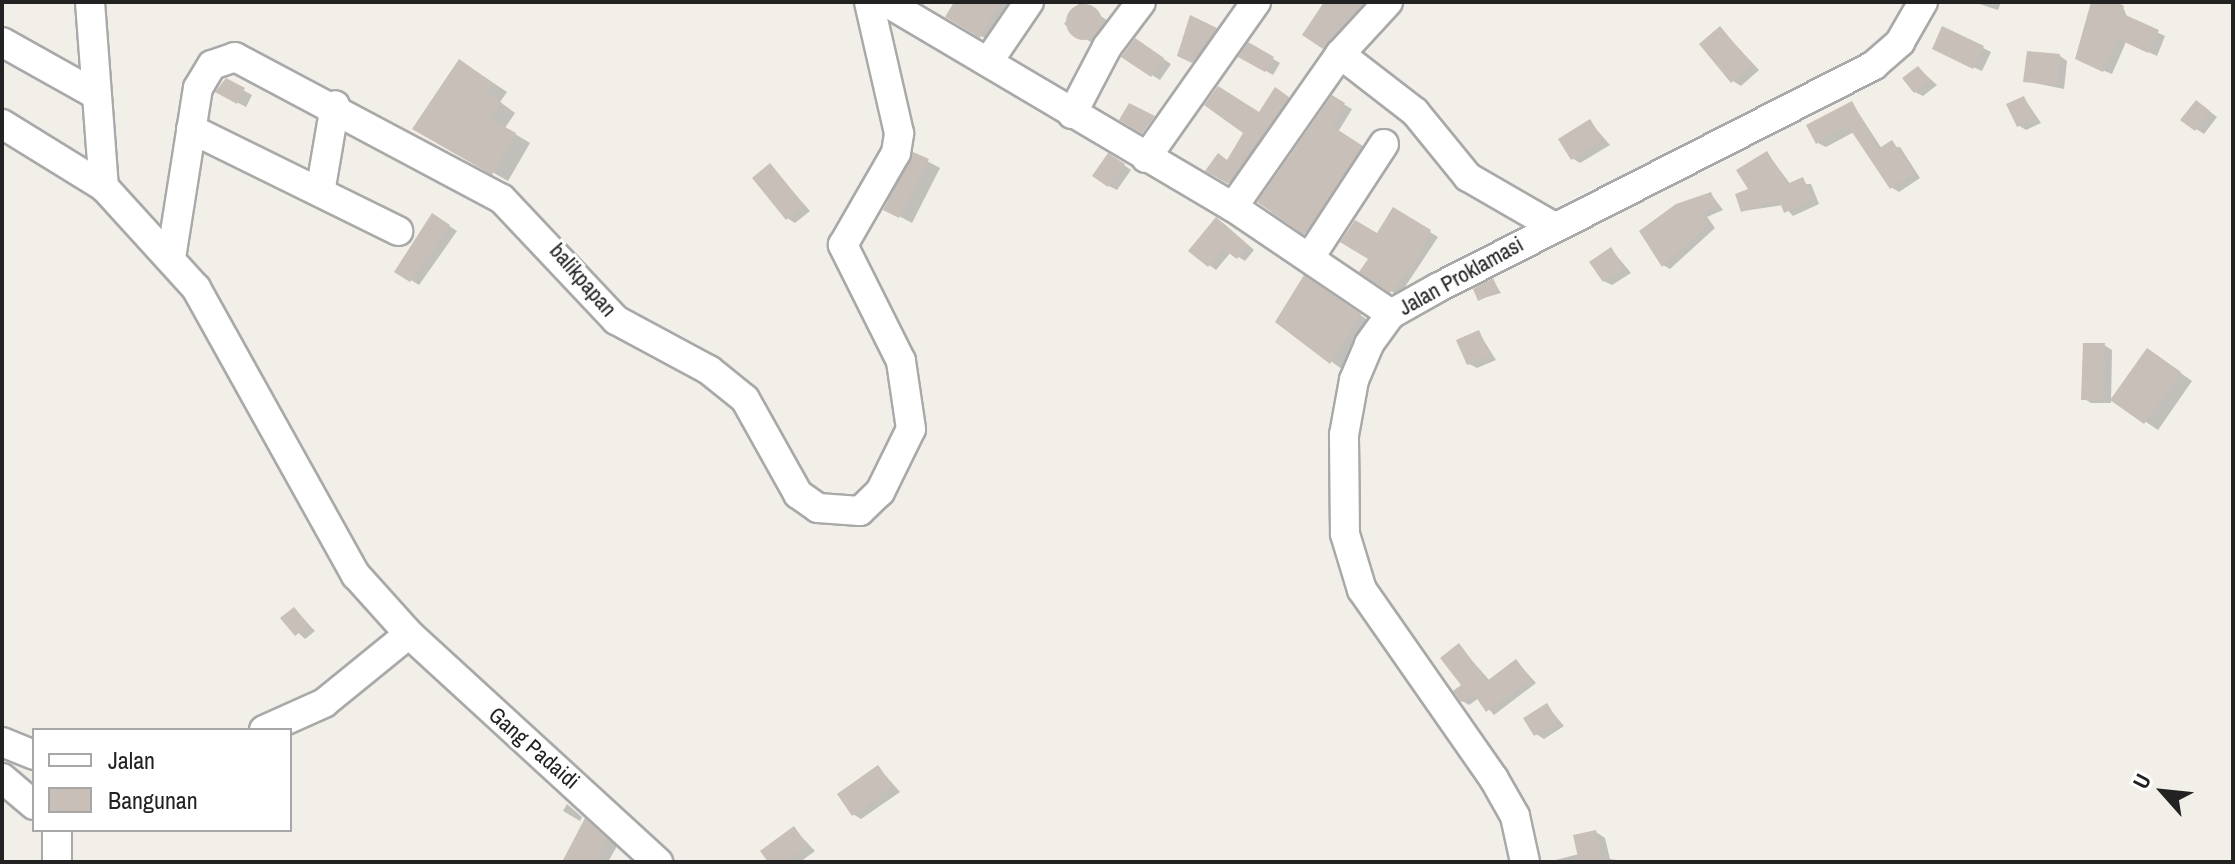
<!DOCTYPE html>
<style>
body{margin:0}
#map{position:relative;width:2235px;height:864px;overflow:hidden;background:#f2efe9;font-family:"Archivo Narrow",sans-serif}
div>[style]{position:absolute}
.shadow>*{inset:0;background:#0003}
.building>*{inset:0;background:#c7bfb8}
.round{border-radius:50%}
.roads{filter:drop-shadow(2px 0 #a9a9a9) drop-shadow(-2px 0 #a9a9a9) drop-shadow(0 2px #a9a9a9) drop-shadow(0 -2px #a9a9a9)}
.minor>*{height:28px;margin:-14px;padding:0 14px;transform-origin:14px;border-radius:14px;background:#fff}
span{translate:-50% -50%;white-space:nowrap;text-align:center;line-height:1.15;-webkit-text-stroke:6px #fff;paint-order:stroke}
.street-label{font-size:22px;color:#222}
.frame{position:absolute;inset:0;border:4px solid #222;pointer-events:none}
.legend{position:absolute;left:32px;top:728px;width:260px;height:104px;box-sizing:border-box;background:#fff;border:2px solid #a7a7a7;margin:0;padding:10px 14px;list-style:none;font-size:24px;color:#222}
.legend li{display:flex;align-items:center;gap:16px;height:40px}
.legend b{width:40px;border:2px solid #a7a7a7}
.north{position:absolute;left:2123px;top:752px;width:80px;height:80px;-webkit-text-stroke:6px #fff;paint-order:stroke;rotate:297deg;font-size:22px;font-weight:700;line-height:32px;text-align:center;color:#222}
.north::after{content:'';display:block;margin:auto;width:28px;height:36px;background:#222;clip-path:polygon(50% 0,100% 100%,50% 72%,0 100%)}
</style>
<div id="map">
<div class="shadow">
<i style="clip-path:polygon(958px 2px,1012px 2px,988px 40px,948px 17px)"></i>
<i style="clip-path:polygon(1080px 2px,1114px 25px,1098px 47px,1064px 24px)"></i>
<i style="clip-path:polygon(1333px 2px,1379px 2px,1331px 52px,1324px 47px)"></i>
<i style="clip-path:polygon(1973px 2px,2001px 2px,1998px 10px)"></i>
<i style="clip-path:polygon(2095px 2px,2123px 7px,2128px 19px,2165px 36px,2157px 56px,2126px 42px,2112px 74px,2085px 63px)"></i>
<i style="clip-path:polygon(1191px 18px,1223px 34px,1201px 66px,1187px 60px)"></i>
<i style="clip-path:polygon(1720px 28px,1759px 70px,1741px 86px,1733px 81px)"></i>
<i style="clip-path:polygon(1143px 45px,1171px 64px,1160px 80px,1152px 75px)"></i>
<i style="clip-path:polygon(1249px 45px,1280px 63px,1273px 75px,1241px 56px)"></i>
<i style="clip-path:polygon(1983px 48px,1991px 52px,1982px 71px,1942px 53px)"></i>
<i style="clip-path:polygon(2060px 56px,2067px 61px,2064px 89px,2025px 81px)"></i>
<i style="clip-path:polygon(1918px 68px,1937px 85px,1923px 96px,1915px 92px)"></i>
<i style="clip-path:polygon(474px 70px,507px 92px,500px 102px,515px 113px,505px 128px,530px 143px,508px 181px,415px 128px)"></i>
<i style="clip-path:polygon(226px 81px,252px 95px,246px 107px,218px 92px)"></i>
<i style="clip-path:polygon(1276px 90px,1296px 103px,1237px 187px,1208px 170px,1228px 162px)"></i>
<i style="clip-path:polygon(1333px 98px,1352px 109px,1338px 132px,1369px 152px,1313px 237px,1260px 202px)"></i>
<i style="clip-path:polygon(2024px 98px,2041px 123px,2026px 130px,2018px 125px)"></i>
<i style="clip-path:polygon(1852px 103px,1882px 149px,1900px 147px,1920px 178px,1899px 192px,1891px 187px,1854px 132px,1826px 147px,1818px 143px)"></i>
<i style="clip-path:polygon(2204px 107px,2217px 117px,2204px 134px,2196px 129px)"></i>
<i style="clip-path:polygon(1590px 122px,1610px 145px,1580px 163px,1572px 158px)"></i>
<i style="clip-path:polygon(1767px 153px,1791px 185px,1811px 184px,1819px 204px,1793px 216px,1783px 205px,1743px 211px)"></i>
<i style="clip-path:polygon(914px 154px,940px 168px,912px 223px,886px 209px)"></i>
<i style="clip-path:polygon(1117px 160px,1131px 170px,1117px 190px,1109px 186px)"></i>
<i style="clip-path:polygon(770px 166px,810px 211px,795px 223px,787px 218px)"></i>
<i style="clip-path:polygon(1711px 194px,1723px 210px,1707px 217px,1715px 228px,1670px 269px,1663px 265px)"></i>
<i style="clip-path:polygon(1394px 210px,1438px 237px,1399px 296px,1391px 291px,1378px 236px)"></i>
<i style="clip-path:polygon(440px 220px,457px 231px,419px 285px,396px 271px)"></i>
<i style="clip-path:polygon(1223px 223px,1254px 250px,1245px 261px,1231px 252px,1216px 270px,1191px 251px)"></i>
<i style="clip-path:polygon(1611px 249px,1631px 273px,1612px 285px,1604px 281px)"></i>
<i style="clip-path:polygon(1493px 281px,1501px 293px,1480px 299px)"></i>
<i style="clip-path:polygon(1317px 285px,1372px 323px,1343px 370px,1278px 322px)"></i>
<i style="clip-path:polygon(1479px 333px,1496px 360px,1477px 368px,1469px 364px)"></i>
<i style="clip-path:polygon(2104px 345px,2112px 350px,2111px 403px,2091px 403px,2083px 398px)"></i>
<i style="clip-path:polygon(2160px 358px,2192px 381px,2158px 430px,2113px 400px)"></i>
<i style="clip-path:polygon(294px 609px,315px 631px,305px 639px,283px 618px)"></i>
<i style="clip-path:polygon(1459px 646px,1490px 681px,1516px 661px,1536px 683px,1494px 715px,1479px 698px,1469px 705px,1462px 701px)"></i>
<i style="clip-path:polygon(1547px 706px,1564px 726px,1544px 739px,1536px 734px)"></i>
<i style="clip-path:polygon(878px 767px,900px 792px,861px 819px,853px 814px)"></i>
<i style="clip-path:polygon(567px 804px,582px 817px,580px 821px,563px 811px)"></i>
<i style="clip-path:polygon(586px 821px,617px 846px,608px 862px,564px 862px)"></i>
<i style="clip-path:polygon(794px 829px,815px 851px,800px 862px,770px 862px)"></i>
<i style="clip-path:polygon(1596px 832px,1605px 838px,1610px 859px,1630px 862px,1548px 862px,1579px 854px)"></i>
</div>
<div class="building">
<i style="clip-path:polygon(954px 2px,1001px 2px,980px 38px,945px 17px)"></i>
<i style="clip-path:polygon(1324px 2px,1365px 2px,1323px 49px,1302px 35px)"></i>
<i style="clip-path:polygon(2091px 2px,2117px 2px,2124px 6px,2121px 13px,2159px 30px,2148px 53px,2118px 39px,2103px 72px,2075px 59px)"></i>
<i class="round" style="left:1066px;top:4px;width:36px;height:36px"></i>
<i style="clip-path:polygon(1190px 15px,1217px 28px,1192px 63px,1177px 56px)"></i>
<i style="clip-path:polygon(1720px 26px,1752px 65px,1731px 83px,1699px 44px)"></i>
<i style="clip-path:polygon(1942px 26px,1984px 46px,1973px 69px,1932px 49px)"></i>
<i style="clip-path:polygon(1135px 38px,1164px 58px,1151px 77px,1121px 57px)"></i>
<i style="clip-path:polygon(1248px 42px,1274px 57px,1265px 72px,1238px 57px)"></i>
<i style="clip-path:polygon(2027px 51px,2060px 54px,2057px 85px,2023px 82px)"></i>
<i style="clip-path:polygon(459px 59px,493px 83px,486px 92px,502px 103px,491px 119px,516px 133px,492px 175px,412px 129px)"></i>
<i style="clip-path:polygon(1918px 66px,1930px 80px,1914px 93px,1902px 78px)"></i>
<i style="clip-path:polygon(226px 78px,245px 88px,237px 104px,215px 92px)"></i>
<i style="clip-path:polygon(1218px 86px,1259px 112px,1275px 87px,1289px 97px,1228px 184px,1205px 171px,1218px 153px,1227px 160px,1243px 133px,1204px 105px)"></i>
<i style="clip-path:polygon(1332px 95px,1345px 103px,1332px 126px,1363px 146px,1304px 235px,1257px 202px)"></i>
<i style="clip-path:polygon(2024px 96px,2034px 119px,2017px 127px,2006px 104px)"></i>
<i style="clip-path:polygon(2196px 100px,2210px 111px,2195px 131px,2180px 120px)"></i>
<i style="clip-path:polygon(1852px 101px,1878px 149px,1892px 140px,1914px 173px,1890px 189px,1848px 126px,1816px 144px,1806px 125px)"></i>
<i style="clip-path:polygon(1129px 103px,1155px 116px,1142px 134px,1119px 120px)"></i>
<i style="clip-path:polygon(1590px 119px,1603px 140px,1571px 160px,1558px 139px)"></i>
<i style="clip-path:polygon(1767px 151px,1787px 184px,1803px 177px,1813px 200px,1784px 213px,1779px 200px,1741px 212px,1735px 194px,1748px 189px,1736px 170px)"></i>
<i style="clip-path:polygon(913px 152px,929px 159px,899px 218px,883px 210px)"></i>
<i style="clip-path:polygon(1108px 153px,1125px 164px,1108px 187px,1092px 176px)"></i>
<i style="clip-path:polygon(770px 163px,804px 205px,786px 220px,752px 178px)"></i>
<i style="clip-path:polygon(1711px 192px,1717px 206px,1701px 213px,1709px 224px,1662px 267px,1639px 231px,1676px 204px)"></i>
<i style="clip-path:polygon(1393px 207px,1431px 230px,1418px 260px,1390px 293px,1359px 272px,1368px 259px,1340px 242px,1355px 220px,1377px 233px)"></i>
<i style="clip-path:polygon(432px 213px,450px 225px,410px 282px,394px 272px)"></i>
<i style="clip-path:polygon(1216px 217px,1248px 245px,1237px 259px,1223px 249px,1208px 267px,1188px 251px)"></i>
<i style="clip-path:polygon(1611px 247px,1624px 268px,1603px 282px,1589px 262px)"></i>
<i style="clip-path:polygon(1304px 275px,1361px 314px,1330px 364px,1275px 322px)"></i>
<i style="clip-path:polygon(1493px 278px,1499px 291px,1478px 301px,1473px 289px)"></i>
<i style="clip-path:polygon(1479px 330px,1490px 355px,1467px 365px,1456px 340px)"></i>
<i style="clip-path:polygon(2083px 343px,2105px 343px,2103px 400px,2081px 400px)"></i>
<i style="clip-path:polygon(2147px 348px,2181px 372px,2144px 424px,2110px 400px)"></i>
<i style="clip-path:polygon(294px 607px,309px 625px,295px 636px,280px 618px)"></i>
<i style="clip-path:polygon(1459px 643px,1487px 681px,1516px 659px,1531px 679px,1486px 712px,1474px 694px,1461px 702px,1453px 691px,1461px 685px,1440px 658px)"></i>
<i style="clip-path:polygon(1547px 703px,1558px 721px,1534px 736px,1523px 718px)"></i>
<i style="clip-path:polygon(878px 765px,893px 787px,852px 816px,837px 794px)"></i>
<i style="clip-path:polygon(585px 818px,608px 839px,596px 862px,562px 862px)"></i>
<i style="clip-path:polygon(794px 826px,808px 846px,786px 862px,768px 862px,760px 851px)"></i>
<i style="clip-path:polygon(1596px 830px,1603px 862px,1579px 862px,1573px 835px)"></i>
</div>
<div class="roads">
<div class="minor">
<i style="left:90px;top:2px;width:186px;rotate:85.7deg"></i>
<i style="left:104px;top:187px;width:137px;rotate:47.7deg"></i>
<i style="left:196px;top:288px;width:329px;rotate:60.9deg"></i>
<i style="left:356px;top:575px;width:79px;rotate:48.1deg"></i>
<i style="left:409px;top:634px;width:338px;rotate:42.5deg"></i>
<i style="left:886px;top:2px;width:403px;rotate:30.6deg"></i>
<i style="left:1233px;top:207px;width:191px;rotate:34.1deg"></i>
<i style="left:1388px;top:2px;width:71px;rotate:132.7deg"></i>
<i style="left:1340px;top:54px;width:95px;rotate:37.7deg"></i>
<i style="left:1415px;top:112px;width:84px;rotate:50.8deg"></i>
<i style="left:1468px;top:177px;width:98px;rotate:30deg"></i>
<i style="left:2px;top:42px;width:107px;rotate:29.2deg"></i>
<i style="left:988px;top:62px;width:73px;rotate:-55.7deg"></i>
<i style="left:1072px;top:114px;width:76px;rotate:-62.4deg"></i>
<i style="left:1107px;top:47px;width:56px;rotate:-52.9deg"></i>
<i style="left:2px;top:124px;width:120px;rotate:31.7deg"></i>
<i style="left:191px;top:129px;width:231px;rotate:26.2deg"></i>
<i style="left:1146px;top:158px;width:191px;rotate:-54.8deg"></i>
<i style="left:321px;top:187px;width:83px;rotate:-80.3deg"></i>
<i style="left:1233px;top:207px;width:187px;rotate:-55deg"></i>
<i style="left:1310px;top:257px;width:135px;rotate:-56.8deg"></i>
<i style="left:171px;top:258px;width:172px;rotate:-81deg"></i>
<i style="left:198px;top:88px;width:27px;rotate:-59deg"></i>
<i style="left:212px;top:65px;width:24px;rotate:-19deg"></i>
<i style="left:235px;top:57px;width:302px;rotate:28deg"></i>
<i style="left:502px;top:199px;width:166px;rotate:46.7deg"></i>
<i style="left:616px;top:320px;width:106px;rotate:28.3deg"></i>
<i style="left:709px;top:370px;width:46px;rotate:38.9deg"></i>
<i style="left:745px;top:399px;width:109px;rotate:60.8deg"></i>
<i style="left:798px;top:494px;width:24px;rotate:35deg"></i>
<i style="left:818px;top:508px;width:42px;rotate:4.1deg"></i>
<i style="left:860px;top:511px;width:28px;rotate:-44deg"></i>
<i style="left:880px;top:492px;width:70px;rotate:-63.8deg"></i>
<i style="left:911px;top:429px;width:69px;rotate:-98.4deg"></i>
<i style="left:901px;top:361px;width:130px;rotate:-116.6deg"></i>
<i style="left:843px;top:245px;width:106px;rotate:-60.1deg"></i>
<i style="left:896px;top:153px;width:20px;rotate:-81deg"></i>
<i style="left:899px;top:133px;width:134px;rotate:-102.9deg"></i>
<i style="left:264px;top:730px;width:66px;rotate:-24.2deg"></i>
<i style="left:324px;top:703px;width:109px;rotate:-39.1deg"></i>
<i style="left:2px;top:742px;width:35px;rotate:22deg"></i>
<i style="left:2px;top:778px;width:42px;rotate:40.2deg"></i>
<i style="left:57px;top:830px;width:32px;rotate:90deg"></i>
<i style="left:1525px;top:862px;width:47px;rotate:-102.3deg"></i>
<i style="left:1515px;top:816px;width:43px;rotate:-119.6deg"></i>
<i style="left:1494px;top:779px;width:231px;rotate:-124.9deg"></i>
<i style="left:1362px;top:590px;width:59px;rotate:-106.9deg"></i>
<i style="left:1345px;top:534px;width:99px;rotate:-90.6deg"></i>
<i style="left:1344px;top:435px;width:56px;rotate:-79.7deg"></i>
<i style="left:1354px;top:380px;width:39px;rotate:-67deg"></i>
<i style="left:1369px;top:344px;width:37px;rotate:-54deg"></i>
<i style="left:1391px;top:314px;width:55px;rotate:-29.4deg"></i>
<i style="left:1439px;top:287px;width:488px;rotate:-27deg"></i>
<i style="left:1874px;top:65px;width:35px;rotate:-41deg"></i>
<i style="left:1900px;top:42px;width:46px;rotate:-60.1deg"></i>
</div>
</div>
<div class="street-label">
<span style="left:1461px;top:276px;rotate:-29deg">Jalan Proklamasi</span>
<span style="left:583px;top:280px;rotate:49deg">balikpapan</span>
<span style="left:534px;top:748px;rotate:41deg">Gang Padaidi</span>
</div>
<div class="frame"></div>
<ul class="legend">
<li><b style="height:10px;background:#fff"></b>Jalan</li>
<li><b style="height:22px;background:#c7bfb8"></b>Bangunan</li>
</ul>
<div class="north">U</div>
</div>
